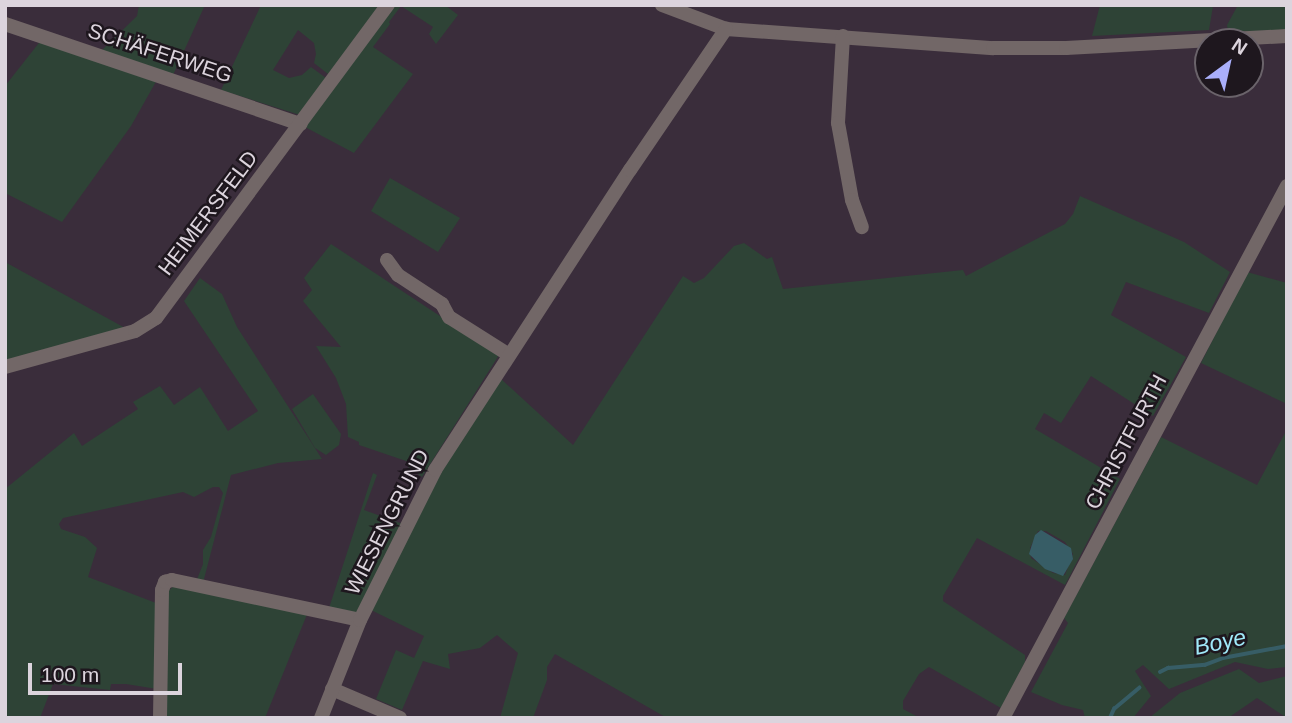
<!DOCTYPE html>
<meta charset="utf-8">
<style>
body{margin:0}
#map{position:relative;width:1292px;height:723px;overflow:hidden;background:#3a2d3b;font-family:Arial,sans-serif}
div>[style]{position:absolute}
.green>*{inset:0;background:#2e4336}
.water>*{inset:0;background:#375d66}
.stream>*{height:3.5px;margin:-1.75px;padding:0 1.75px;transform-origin:1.75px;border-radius:1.75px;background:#375d66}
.minor>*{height:14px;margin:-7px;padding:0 7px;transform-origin:7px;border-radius:7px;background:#726767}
span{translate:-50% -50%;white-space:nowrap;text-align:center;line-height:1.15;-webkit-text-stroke:5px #1e171e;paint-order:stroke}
.street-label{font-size:21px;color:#dcd4dd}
.water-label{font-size:23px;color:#a0e9f9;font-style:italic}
.frame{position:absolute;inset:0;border:7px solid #dcd4dd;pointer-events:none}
.north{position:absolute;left:1194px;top:28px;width:70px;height:70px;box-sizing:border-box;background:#1e171e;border:2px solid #6a636a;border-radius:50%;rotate:33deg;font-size:19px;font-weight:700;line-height:28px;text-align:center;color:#dcd4dd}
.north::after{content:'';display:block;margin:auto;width:24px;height:32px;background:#aaaffb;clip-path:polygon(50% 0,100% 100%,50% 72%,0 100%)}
.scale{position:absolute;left:28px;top:663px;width:154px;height:32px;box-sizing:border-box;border:4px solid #dcd4dd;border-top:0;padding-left:9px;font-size:21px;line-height:24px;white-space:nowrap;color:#dcd4dd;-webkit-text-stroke:5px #1e171e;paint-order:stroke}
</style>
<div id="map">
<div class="green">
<i style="clip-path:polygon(139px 5px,205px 5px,173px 75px,100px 52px,137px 16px)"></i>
<i style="clip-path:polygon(261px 5px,383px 5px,328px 74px,314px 63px,316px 54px,314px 43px,298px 30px,273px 70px,289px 78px,302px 75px,311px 67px,326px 78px,300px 115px,221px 90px)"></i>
<i style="clip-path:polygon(394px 5px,445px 5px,458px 15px,436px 44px,429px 34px,433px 27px,401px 6px,389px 22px,390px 24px,373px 47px,413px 74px,354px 153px,305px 127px)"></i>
<i style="clip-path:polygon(1100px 5px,1213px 5px,1213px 6px,1209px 30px,1092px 36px)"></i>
<i style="clip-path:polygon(1238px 5px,1287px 5px,1287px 30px,1228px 32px,1227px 25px)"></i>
<i style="clip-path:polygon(42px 39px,158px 78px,131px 126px,62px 222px,5px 193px,5px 86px)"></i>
<i style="clip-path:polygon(390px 178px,460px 218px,438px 252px,371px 211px)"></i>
<i style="clip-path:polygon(evenodd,1080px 196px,1184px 242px,1230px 272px,1209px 313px,1126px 282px,1111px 315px,1186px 357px,1153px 416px,1091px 376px,1061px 423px,1044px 413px,1035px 429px,1120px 479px,1065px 585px,977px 538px,943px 596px,943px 601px,1025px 655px,1025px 662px,1001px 708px,929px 667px,919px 674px,903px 701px,903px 709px,920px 718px,667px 718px,555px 654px,547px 667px,547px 680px,533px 718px,500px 718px,518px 653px,497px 635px,480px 648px,448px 654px,450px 669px,423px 661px,402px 710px,376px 699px,396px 650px,414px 658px,424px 636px,371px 610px,442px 468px,500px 378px,573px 445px,683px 276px,694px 283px,704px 278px,734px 246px,744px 243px,767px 259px,772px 257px,783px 289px,963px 270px,966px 276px,1065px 224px,1073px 214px,1080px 196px,1038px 531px,1046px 531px,1065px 542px,1073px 554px,1065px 575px,1053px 573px,1031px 558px,1030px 548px,1038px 531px)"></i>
<i style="clip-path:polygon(331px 244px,499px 355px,422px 477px,408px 467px,409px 462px,359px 445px,359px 442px,348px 437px,346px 404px,336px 378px,316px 346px,341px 347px,303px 301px,312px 290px,304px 278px)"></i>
<i style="clip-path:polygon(5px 262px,127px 329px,5px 363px)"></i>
<i style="clip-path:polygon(1247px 272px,1287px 283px,1287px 404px,1201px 363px)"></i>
<i style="clip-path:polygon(200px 278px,222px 294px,237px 327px,322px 459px,278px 463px,231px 475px,203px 583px,196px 582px,203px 564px,203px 550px,211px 537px,223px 493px,219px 487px,213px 487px,194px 497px,183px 492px,63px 518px,59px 524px,61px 529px,85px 537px,97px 548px,88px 577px,156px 603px,157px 689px,126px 684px,111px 684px,110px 690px,53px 684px,40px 718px,5px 718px,5px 489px,74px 433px,82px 446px,138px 409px,133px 402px,160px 386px,174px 405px,200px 387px,228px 431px,258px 411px,184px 301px)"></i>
<i style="clip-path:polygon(313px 394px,341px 434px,339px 445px,326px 455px,315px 448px,292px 409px)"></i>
<i style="clip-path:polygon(1285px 433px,1287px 667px,1268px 669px,1235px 662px,1169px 689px,1143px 665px,1135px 671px,1151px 696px,1133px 718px,1085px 718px,1083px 710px,1062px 705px,1031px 692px,1068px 623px,1064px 618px,1161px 437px,1257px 485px)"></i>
<i style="clip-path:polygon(373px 473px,377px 475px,364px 510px,403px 524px,358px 614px,329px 608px)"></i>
<i style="clip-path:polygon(176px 584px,308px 612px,265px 718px,163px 718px,165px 594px)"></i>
<i style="clip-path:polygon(1239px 669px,1259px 683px,1287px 676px,1287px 718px,1257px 698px,1228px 718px,1149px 718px,1180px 693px)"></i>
</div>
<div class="water">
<i style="clip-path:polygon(1041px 530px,1071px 548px,1073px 559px,1063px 576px,1045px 569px,1029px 554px,1035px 535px)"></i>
</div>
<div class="stream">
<i style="left:1160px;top:672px;width:9px;rotate:-27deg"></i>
<i style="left:1168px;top:668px;width:37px;rotate:-5deg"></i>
<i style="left:1205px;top:665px;width:19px;rotate:-21deg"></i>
<i style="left:1223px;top:658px;width:65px;rotate:-10.6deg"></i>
<i style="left:1110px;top:718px;width:10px;rotate:-66deg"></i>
<i style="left:1114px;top:709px;width:33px;rotate:-40deg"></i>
</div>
<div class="minor">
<i style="left:662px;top:5px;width:68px;rotate:20.6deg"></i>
<i style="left:726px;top:29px;width:268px;rotate:4.1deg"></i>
<i style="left:993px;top:48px;width:73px"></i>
<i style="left:1066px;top:48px;width:221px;rotate:-3.1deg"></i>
<i style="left:5px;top:24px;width:312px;rotate:18.7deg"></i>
<i style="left:843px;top:36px;width:87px;rotate:93.3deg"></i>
<i style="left:838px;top:123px;width:78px;rotate:79.7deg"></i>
<i style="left:852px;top:200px;width:29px;rotate:70deg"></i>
<i style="left:387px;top:260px;width:19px;rotate:54deg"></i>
<i style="left:398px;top:275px;width:53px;rotate:33.4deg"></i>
<i style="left:442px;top:304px;width:15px;rotate:62deg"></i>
<i style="left:449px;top:317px;width:71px;rotate:32.3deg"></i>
<i style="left:5px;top:367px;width:135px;rotate:-15.5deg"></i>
<i style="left:135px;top:331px;width:25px;rotate:-32deg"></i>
<i style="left:156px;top:318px;width:390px;rotate:-53.5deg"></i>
<i style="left:332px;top:689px;width:74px;rotate:23.1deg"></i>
<i style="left:160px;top:718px;width:128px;rotate:-89.1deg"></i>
<i style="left:162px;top:590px;width:9px;rotate:-69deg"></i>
<i style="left:165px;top:582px;width:7px;rotate:-16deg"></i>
<i style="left:172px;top:580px;width:192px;rotate:12deg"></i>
<i style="left:321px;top:718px;width:105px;rotate:-68.3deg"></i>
<i style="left:360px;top:620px;width:168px;rotate:-63.4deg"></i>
<i style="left:435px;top:470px;width:358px;rotate:-57deg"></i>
<i style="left:630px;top:170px;width:171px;rotate:-55.8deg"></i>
<i style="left:1003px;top:718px;width:603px;rotate:-61.91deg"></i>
</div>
<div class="street-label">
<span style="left:160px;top:53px;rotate:18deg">SCHÄFERWEG</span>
<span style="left:208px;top:213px;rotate:-53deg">HEIMERSFELD</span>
<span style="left:1126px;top:442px;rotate:-62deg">CHRISTFURTH</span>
<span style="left:387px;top:522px;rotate:-63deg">WIESENGRUND</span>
</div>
<div class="water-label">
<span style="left:1220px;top:642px;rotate:-12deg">Boye</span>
</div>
<div class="frame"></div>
<div class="north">N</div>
<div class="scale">100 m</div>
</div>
